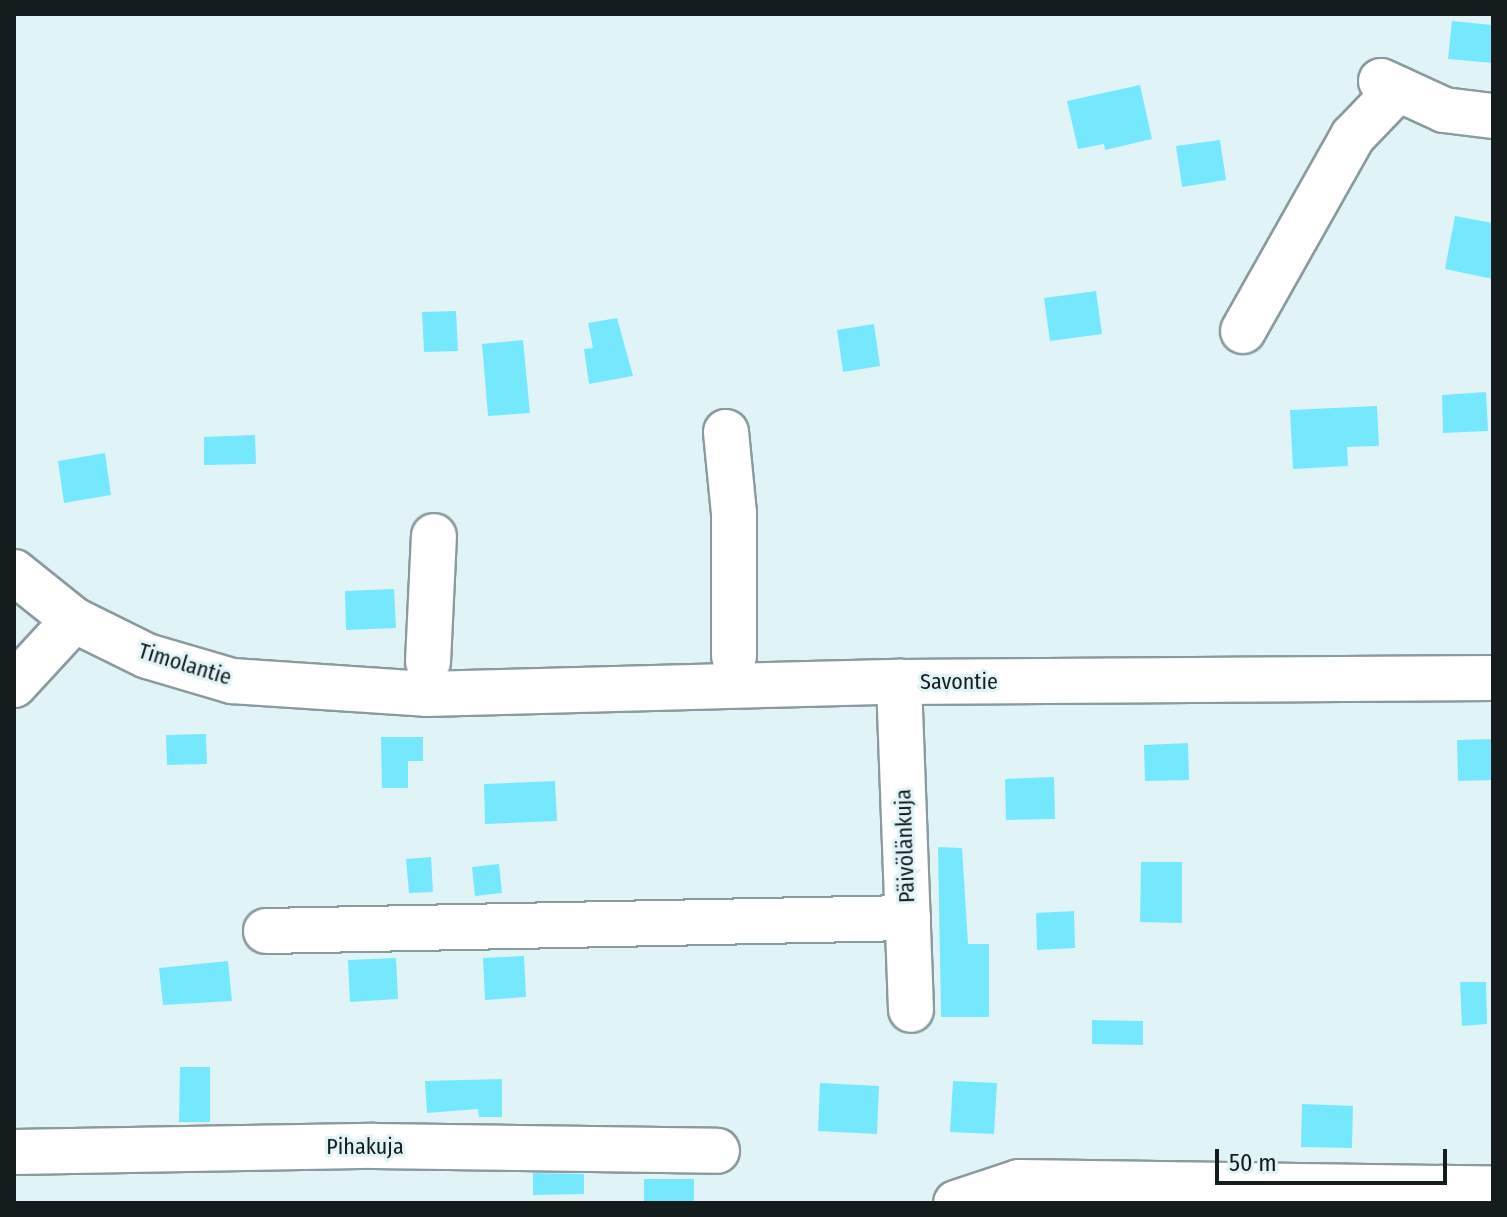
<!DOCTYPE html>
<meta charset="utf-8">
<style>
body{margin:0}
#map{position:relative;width:1507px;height:1217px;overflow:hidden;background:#e0f4f7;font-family:"Fira Sans Condensed",sans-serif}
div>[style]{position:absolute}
.building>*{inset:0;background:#76e8fd}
.roads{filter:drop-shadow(2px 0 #899b9e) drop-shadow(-2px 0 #899b9e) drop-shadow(0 2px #899b9e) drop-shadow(0 -2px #899b9e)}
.minor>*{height:44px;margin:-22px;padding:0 22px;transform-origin:22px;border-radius:22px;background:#fff}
span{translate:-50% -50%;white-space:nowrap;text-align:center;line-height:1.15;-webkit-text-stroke:6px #e0f4f7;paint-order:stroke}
.street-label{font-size:22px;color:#151c1e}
.frame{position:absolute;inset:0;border:16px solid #151c1e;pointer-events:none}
.scale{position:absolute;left:1215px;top:1149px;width:232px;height:36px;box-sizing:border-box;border:4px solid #151c1e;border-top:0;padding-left:10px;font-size:24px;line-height:28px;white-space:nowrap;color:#151c1e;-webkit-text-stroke:6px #e0f4f7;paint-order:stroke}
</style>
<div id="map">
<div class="building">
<i style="clip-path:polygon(1452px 21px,1493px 25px,1493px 63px,1448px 59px)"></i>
<i style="clip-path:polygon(1140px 85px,1152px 139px,1105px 150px,1104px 144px,1078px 149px,1067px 101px)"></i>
<i style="clip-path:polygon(1220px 140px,1226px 180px,1182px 187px,1176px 146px)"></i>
<i style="clip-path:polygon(1455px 216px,1493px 223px,1493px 279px,1445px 269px)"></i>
<i style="clip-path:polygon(1096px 291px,1102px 334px,1050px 341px,1044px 298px)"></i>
<i style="clip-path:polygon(456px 311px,458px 351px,424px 352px,422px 312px)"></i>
<i style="clip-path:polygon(617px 318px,633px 376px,589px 384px,584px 349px,593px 348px,588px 323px)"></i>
<i style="clip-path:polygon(874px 324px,880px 366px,843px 372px,837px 330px)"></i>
<i style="clip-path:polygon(523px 340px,530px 413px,488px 416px,482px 344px)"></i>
<i style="clip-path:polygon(1486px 392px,1488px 431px,1443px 433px,1442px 395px)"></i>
<i style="clip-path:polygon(1377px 406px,1379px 446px,1347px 447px,1348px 466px,1293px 469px,1290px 410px)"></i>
<i style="clip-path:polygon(255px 435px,256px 464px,204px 465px,204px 437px)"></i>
<i style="clip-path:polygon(105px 453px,111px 495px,64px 503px,58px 461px)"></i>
<i style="clip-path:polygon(394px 589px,396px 628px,346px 630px,345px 591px)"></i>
<i style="clip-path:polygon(206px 734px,207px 764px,167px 765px,166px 735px)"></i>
<i style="clip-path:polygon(381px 737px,423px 737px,423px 761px,408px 761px,408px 788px,382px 788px)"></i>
<i style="clip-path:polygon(1493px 739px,1493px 780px,1458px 781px,1457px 740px)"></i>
<i style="clip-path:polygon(1188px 743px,1189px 780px,1145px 781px,1144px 745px)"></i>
<i style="clip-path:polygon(1054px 777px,1055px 819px,1006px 820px,1005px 779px)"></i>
<i style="clip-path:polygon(555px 781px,557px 821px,485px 824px,484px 784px)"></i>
<i style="clip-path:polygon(938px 847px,962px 848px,968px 944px,989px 944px,989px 1017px,941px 1017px)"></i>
<i style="clip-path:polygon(431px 857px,433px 892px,409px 893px,406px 859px)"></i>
<i style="clip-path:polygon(1141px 862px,1182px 862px,1182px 923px,1140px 922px)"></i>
<i style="clip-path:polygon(499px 864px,502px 893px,475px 896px,472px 867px)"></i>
<i style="clip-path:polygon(1074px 911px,1075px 948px,1037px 950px,1036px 913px)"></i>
<i style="clip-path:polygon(524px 956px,526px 997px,485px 1000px,483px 958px)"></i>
<i style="clip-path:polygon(396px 958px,398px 999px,350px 1002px,348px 960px)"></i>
<i style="clip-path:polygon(228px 961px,232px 1001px,163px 1005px,159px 968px)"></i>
<i style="clip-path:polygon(1460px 982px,1486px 982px,1487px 1024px,1462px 1026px)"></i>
<i style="clip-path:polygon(1092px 1020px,1143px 1021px,1143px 1045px,1092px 1044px)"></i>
<i style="clip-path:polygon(180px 1067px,210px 1067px,210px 1122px,179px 1122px)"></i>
<i style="clip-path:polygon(502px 1079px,502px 1117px,479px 1117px,478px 1109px,427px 1113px,425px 1081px)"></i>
<i style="clip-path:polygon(953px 1081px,997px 1083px,994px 1134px,950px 1132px)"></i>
<i style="clip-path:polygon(820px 1083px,879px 1086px,877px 1134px,818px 1131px)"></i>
<i style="clip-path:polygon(1302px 1104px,1353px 1106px,1352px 1148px,1301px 1147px)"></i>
<i style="clip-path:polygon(533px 1173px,584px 1174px,584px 1194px,533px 1195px)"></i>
<i style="clip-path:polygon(644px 1179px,694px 1179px,694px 1203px,644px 1203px)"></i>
</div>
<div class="roads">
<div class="minor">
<i style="left:1381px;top:81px;width:69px;rotate:24.7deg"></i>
<i style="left:1444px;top:110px;width:49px;rotate:7deg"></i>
<i style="left:1243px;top:331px;width:224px;rotate:-60.6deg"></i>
<i style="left:1353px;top:136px;width:65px;rotate:-46.2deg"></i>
<i style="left:726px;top:432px;width:81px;rotate:84.4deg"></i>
<i style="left:734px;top:513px;width:143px;rotate:90deg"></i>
<i style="left:14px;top:572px;width:77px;rotate:38.7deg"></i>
<i style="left:74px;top:620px;width:81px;rotate:26.3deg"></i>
<i style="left:147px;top:656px;width:89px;rotate:16.4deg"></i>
<i style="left:232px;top:681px;width:194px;rotate:3.8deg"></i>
<i style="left:426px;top:694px;width:473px;rotate:-1.5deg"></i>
<i style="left:899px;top:682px;width:594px;rotate:-0.39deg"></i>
<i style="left:428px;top:662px;width:126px;rotate:-87.3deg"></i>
<i style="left:899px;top:682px;width:328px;rotate:87.9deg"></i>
<i style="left:14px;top:685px;width:88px;rotate:-47.3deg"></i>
<i style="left:266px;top:931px;width:642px;rotate:-1.16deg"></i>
<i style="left:14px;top:1152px;width:360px;rotate:-1deg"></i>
<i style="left:374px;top:1146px;width:343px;rotate:0.8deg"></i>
<i style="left:956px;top:1203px;width:66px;rotate:-18.4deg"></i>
<i style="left:1019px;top:1182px;width:474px;rotate:0.8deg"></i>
</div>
</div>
<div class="street-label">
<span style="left:185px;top:664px;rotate:17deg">Timolantie</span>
<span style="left:959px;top:682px">Savontie</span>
<span style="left:905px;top:846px;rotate:-92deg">Päivölänkuja</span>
<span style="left:365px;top:1147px">Pihakuja</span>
</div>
<div class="frame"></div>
<div class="scale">50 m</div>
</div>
